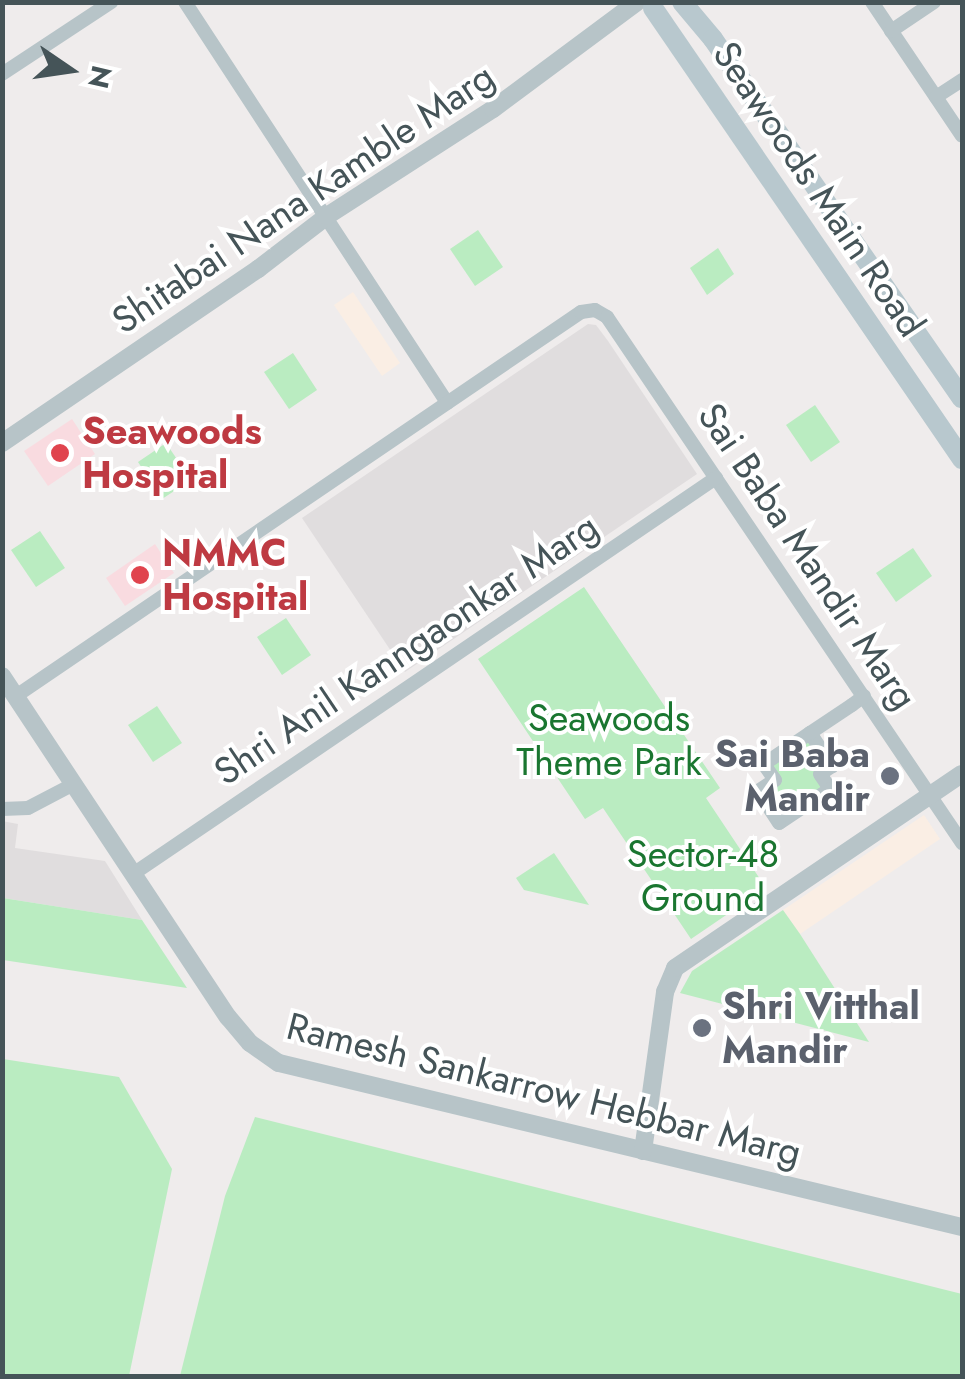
<!DOCTYPE html>
<style>
body{margin:0}
#map{position:relative;width:965px;height:1379px;overflow:hidden;background:#efecec;font-family:Jost,sans-serif}
div>[style]{position:absolute}
.commercial>*{inset:0;background:#faeee4}
.education>*{inset:0;background:#e0ddde}
.medical>*{inset:0;background:#f9dbe0}
.green>*{inset:0;background:#baecc1}
.minor>*{height:14px;margin:-7px;padding:0 7px;transform-origin:7px;border-radius:7px;background:#b7c4c8}
.tertiary>*{height:18px;margin:-9px;padding:0 9px;transform-origin:9px;border-radius:9px;background:#b7c4c8}
.secondary>*{height:20px;margin:-10px;padding:0 10px;transform-origin:10px;border-radius:10px;background:#b8c8ce}
.dots>*{width:28px;height:28px;translate:-50% -50%;box-sizing:border-box;border:5px solid #fff;border-radius:50%}
span{translate:-50% -50%;white-space:nowrap;text-align:center;line-height:1.15;-webkit-text-stroke:8px #fff;paint-order:stroke}
.street-label{font-size:38px;color:#455458}
.health-label{font-size:38px;color:#be3a42;font-weight:700}
.left{translate:0 -50%;text-align:left}
.park-label{font-size:38px;color:#1a7630}
.worship-label{font-size:38px;color:#5b616d;font-weight:700}
.right{translate:-100% -50%;text-align:right}
.frame{position:absolute;inset:0;border:5px solid #455458;pointer-events:none}
.north{position:absolute;left:20px;top:20px;width:100px;height:100px;-webkit-text-stroke:8px #fff;paint-order:stroke;rotate:103deg;font-size:28px;font-weight:700;line-height:40px;text-align:center;color:#455458}
.north::after{content:'';display:block;margin:auto;width:35px;height:45px;background:#455458;clip-path:polygon(50% 0,100% 100%,50% 72%,0 100%)}
</style>
<div id="map">
<div class="commercial">
<i style="clip-path:polygon(353px 292px,400px 363px,382px 376px,334px 305px)"></i>
<i style="clip-path:polygon(924px 815px,940px 839px,800px 934px,783px 910px)"></i>
</div>
<div class="education">
<i style="clip-path:polygon(588px 324px,596px 325px,608px 341px,697px 474px,405px 672px,302px 518px)"></i>
<i style="clip-path:polygon(2px 821px,18px 824px,15px 848px,105px 861px,142px 920px,3px 898px)"></i>
</div>
<div class="medical">
<i style="clip-path:polygon(72px 419px,95px 454px,48px 486px,24px 451px)"></i>
<i style="clip-path:polygon(155px 544px,174px 573px,125px 606px,106px 578px)"></i>
</div>
<div class="green">
<i style="clip-path:polygon(478px 230px,503px 267px,475px 286px,450px 249px)"></i>
<i style="clip-path:polygon(718px 248px,734px 274px,707px 295px,690px 268px)"></i>
<i style="clip-path:polygon(293px 353px,317px 390px,289px 409px,264px 372px)"></i>
<i style="clip-path:polygon(815px 405px,840px 442px,811px 462px,786px 425px)"></i>
<i style="clip-path:polygon(166px 443px,191px 480px,162px 499px,138px 462px)"></i>
<i style="clip-path:polygon(40px 531px,65px 568px,36px 587px,11px 550px)"></i>
<i style="clip-path:polygon(913px 548px,932px 576px,896px 602px,876px 573px)"></i>
<i style="clip-path:polygon(584px 587px,720px 788px,706px 798px,766px 888px,691px 939px,603px 808px,585px 819px,478px 659px)"></i>
<i style="clip-path:polygon(286px 618px,311px 655px,282px 675px,257px 637px)"></i>
<i style="clip-path:polygon(157px 706px,182px 743px,153px 762px,128px 725px)"></i>
<i style="clip-path:polygon(810px 733px,832px 766px,820px 775px,830px 789px,779px 823px,758px 791px,774px 780px,764px 764px)"></i>
<i style="clip-path:polygon(554px 853px,589px 905px,524px 890px,516px 878px)"></i>
<i style="clip-path:polygon(3px 898px,142px 920px,187px 988px,3px 960px)"></i>
<i style="clip-path:polygon(783px 910px,800px 934px,869px 1042px,680px 993px,692px 971px)"></i>
<i style="clip-path:polygon(3px 1059px,119px 1077px,172px 1169px,129px 1376px,3px 1376px)"></i>
<i style="clip-path:polygon(255px 1117px,962px 1294px,962px 1376px,180px 1376px,225px 1196px)"></i>
</div>
<div class="minor">
<i style="left:185px;top:2px;width:479px;rotate:56.8deg"></i>
<i style="left:872px;top:2px;width:161px;rotate:56.1deg"></i>
<i style="left:891px;top:31px;width:52px;rotate:-34deg"></i>
<i style="left:2px;top:74px;width:131px;rotate:-33.4deg"></i>
<i style="left:936px;top:97px;width:31px;rotate:-33deg"></i>
<i style="left:16px;top:696px;width:683px;rotate:-34.2deg"></i>
<i style="left:581px;top:312px;width:14px;rotate:-8deg"></i>
<i style="left:595px;top:310px;width:14px;rotate:30deg"></i>
<i style="left:607px;top:317px;width:635px;rotate:55.98deg"></i>
<i style="left:810px;top:733px;width:40px;rotate:56deg"></i>
<i style="left:832px;top:766px;width:14px;rotate:146deg"></i>
<i style="left:820px;top:774px;width:18px;rotate:56deg"></i>
<i style="left:830px;top:789px;width:61px;rotate:146.3deg"></i>
<i style="left:779px;top:823px;width:38px;rotate:-123deg"></i>
<i style="left:758px;top:791px;width:20px;rotate:-33deg"></i>
<i style="left:775px;top:780px;width:19px;rotate:-125deg"></i>
<i style="left:764px;top:764px;width:55px;rotate:-34deg"></i>
<i style="left:810px;top:733px;width:50px;rotate:-33.7deg"></i>
<i style="left:852px;top:705px;width:15px;rotate:-37deg"></i>
<i style="left:2px;top:809px;width:26px;rotate:-2deg"></i>
<i style="left:28px;top:808px;width:52px;rotate:-27.6deg"></i>
<i style="left:133px;top:874px;width:705px;rotate:-34.19deg"></i>
</div>
<div class="tertiary">
<i style="left:2px;top:443px;width:310px;rotate:-34.2deg"></i>
<i style="left:258px;top:269px;width:87px;rotate:-37.5deg"></i>
<i style="left:327px;top:216px;width:197px;rotate:-32.8deg"></i>
<i style="left:493px;top:109px;width:179px;rotate:-36.6deg"></i>
<i style="left:2px;top:676px;width:409px;rotate:56.5deg"></i>
<i style="left:228px;top:1017px;width:34px;rotate:50deg"></i>
<i style="left:250px;top:1043px;width:35px;rotate:35deg"></i>
<i style="left:279px;top:1063px;width:702px;rotate:13.5deg"></i>
<i style="left:643px;top:1151px;width:161px;rotate:-82.1deg"></i>
<i style="left:665px;top:992px;width:26px;rotate:-67deg"></i>
<i style="left:675px;top:968px;width:346px;rotate:-34.1deg"></i>
</div>
<div class="secondary">
<i style="left:682px;top:2px;width:48px;rotate:50deg"></i>
<i style="left:713px;top:39px;width:437px;rotate:55.3deg"></i>
<i style="left:653px;top:8px;width:547px;rotate:55.58deg"></i>
</div>
<div class="dots">
<i style="left:60px;top:453px;background:#e0444e"></i>
<i style="left:140px;top:575px;background:#e0444e"></i>
<i style="left:890px;top:776px;background:#6b7280"></i>
<i style="left:702px;top:1028px;background:#6b7280"></i>
</div>
<div class="street-label">
<span style="left:819px;top:189px;rotate:56deg">Seawoods Main Road</span>
<span style="left:303px;top:198px;rotate:-34deg">Shitabai Nana Kamble Marg</span>
<span style="left:808px;top:556px;rotate:56deg">Sai Baba Mandir Marg</span>
<span style="left:406px;top:649px;rotate:-34deg">Shri Anil Kanngaonkar Marg</span>
<span style="left:544px;top:1089px;rotate:14deg">Ramesh Sankarrow Hebbar Marg</span>
</div>
<div class="health-label">
<span class="left" style="left:82px;top:453px">Seawoods<br>Hospital</span>
<span class="left" style="left:162px;top:575px">NMMC<br>Hospital</span>
</div>
<div class="park-label">
<span style="left:609px;top:740px">Seawoods<br>Theme Park</span>
<span style="left:703px;top:876px">Sector-48<br>Ground</span>
</div>
<div class="worship-label">
<span class="right" style="left:870px;top:776px">Sai Baba<br>Mandir</span>
<span class="left" style="left:722px;top:1028px">Shri Vitthal<br>Mandir</span>
</div>
<div class="frame"></div>
<div class="north">N</div>
</div>
